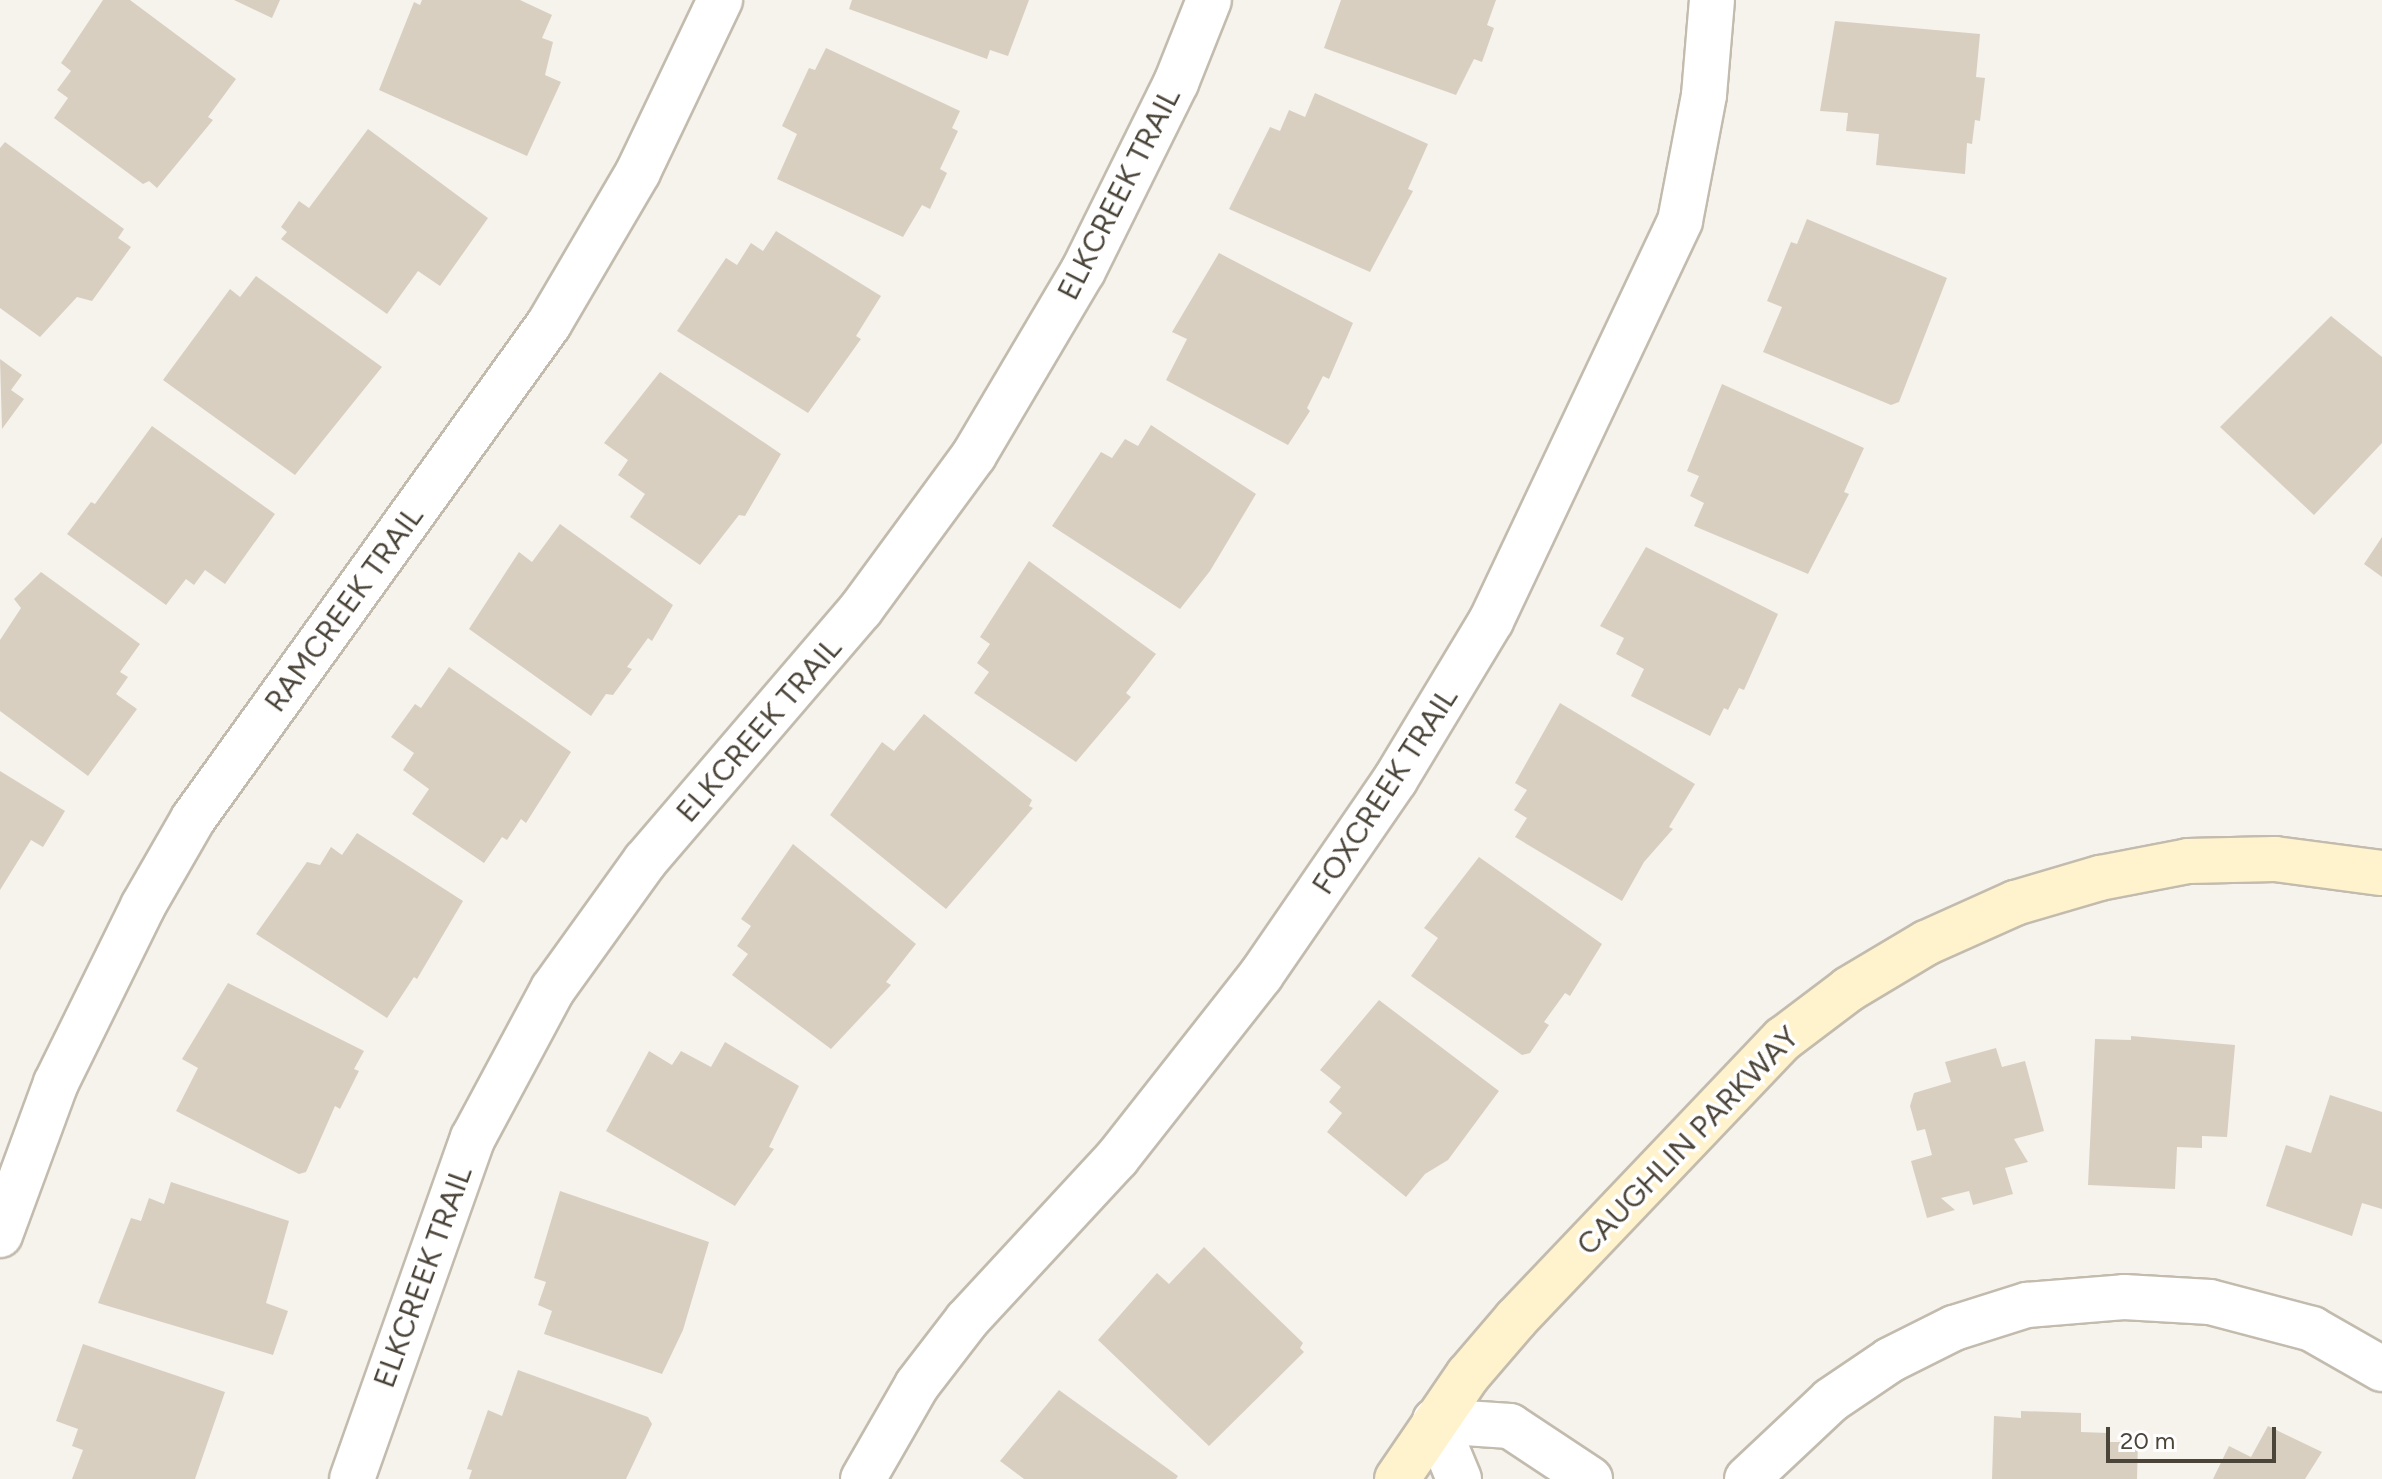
<!DOCTYPE html>
<style>
body{margin:0}
#map{position:relative;width:2382px;height:1479px;overflow:hidden;background:#f6f3ec;font-family:Figtree,sans-serif}
div>[style]{position:absolute}
.building>*{inset:0;background:#d8cfc1}
.roads{filter:drop-shadow(2px 0 #c2bbae) drop-shadow(-2px 0 #c2bbae) drop-shadow(0 2px #c2bbae) drop-shadow(0 -2px #c2bbae)}
.street>*{height:44px;margin:-22px;padding:0 22px;transform-origin:22px;border-radius:22px;background:#fff}
.secondary>*{height:44px;margin:-22px;padding:0 22px;transform-origin:22px;border-radius:22px;background:#fff3cd}
span{translate:-50% -50%;white-space:nowrap;text-align:center;line-height:1.15;-webkit-text-stroke:7px #fff;paint-order:stroke}
.street-label{font-size:30px;color:#4b4439}
.scale{position:absolute;left:2106px;top:1427px;width:170px;height:36px;box-sizing:border-box;border:4px solid #4b4439;border-top:0;padding-left:10px;font-size:24px;line-height:28px;white-space:nowrap;color:#4b4439;-webkit-text-stroke:6px #fff;paint-order:stroke}
</style>
<div id="map">
<div class="building">
<i style="clip-path:polygon(103px 0,130px 0,236px 79px,208px 117px,213px 120px,157px 188px,149px 181px,143px 184px,54px 118px,68px 98px,57px 90px,71px 71px,61px 63px)"></i>
<i style="clip-path:polygon(234px 0,280px 0,272px 18px)"></i>
<i style="clip-path:polygon(422px 0,520px 0,552px 15px,542px 38px,553px 42px,545px 75px,561px 82px,527px 156px,379px 90px,414px 2px,420px 5px)"></i>
<i style="clip-path:polygon(852px 0,1029px 0,1008px 56px,990px 50px,987px 59px,849px 9px)"></i>
<i style="clip-path:polygon(1341px 0,1496px 0,1487px 25px,1494px 28px,1482px 62px,1474px 59px,1456px 95px,1324px 48px)"></i>
<i style="clip-path:polygon(1835px 21px,1980px 34px,1976px 77px,1985px 78px,1980px 121px,1975px 120px,1972px 144px,1967px 143px,1965px 174px,1876px 165px,1879px 134px,1846px 131px,1848px 113px,1820px 111px)"></i>
<i style="clip-path:polygon(826px 48px,960px 111px,952px 128px,958px 131px,940px 169px,947px 173px,930px 209px,922px 205px,903px 237px,777px 179px,797px 134px,782px 126px,809px 68px,815px 70px)"></i>
<i style="clip-path:polygon(1315px 93px,1428px 144px,1408px 189px,1413px 191px,1370px 272px,1229px 209px,1270px 127px,1280px 131px,1289px 110px,1305px 117px)"></i>
<i style="clip-path:polygon(368px 129px,488px 218px,440px 286px,418px 271px,387px 314px,281px 239px,287px 232px,281px 227px,299px 201px,309px 208px)"></i>
<i style="clip-path:polygon(5px 142px,124px 229px,118px 238px,131px 247px,92px 301px,77px 297px,40px 337px,0 308px,0 148px)"></i>
<i style="clip-path:polygon(1807px 219px,1947px 278px,1899px 402px,1891px 405px,1763px 352px,1782px 307px,1767px 301px,1791px 242px,1797px 244px)"></i>
<i style="clip-path:polygon(776px 231px,881px 296px,856px 336px,861px 339px,808px 413px,677px 331px,726px 258px,737px 265px,751px 243px,763px 251px)"></i>
<i style="clip-path:polygon(1219px 253px,1353px 323px,1329px 379px,1323px 376px,1307px 408px,1310px 411px,1288px 445px,1166px 380px,1187px 339px,1172px 332px)"></i>
<i style="clip-path:polygon(256px 276px,382px 367px,295px 475px,163px 380px,230px 289px,240px 297px)"></i>
<i style="clip-path:polygon(2331px 316px,2382px 357px,2382px 443px,2314px 515px,2220px 427px)"></i>
<i style="clip-path:polygon(0 359px,22px 375px,11px 390px,24px 399px,2px 429px)"></i>
<i style="clip-path:polygon(660px 372px,781px 454px,745px 516px,739px 515px,700px 565px,630px 517px,645px 494px,618px 475px,628px 460px,604px 443px)"></i>
<i style="clip-path:polygon(1722px 384px,1864px 448px,1844px 492px,1849px 494px,1808px 574px,1694px 526px,1704px 503px,1690px 496px,1699px 476px,1687px 471px)"></i>
<i style="clip-path:polygon(1151px 425px,1256px 494px,1210px 571px,1180px 609px,1052px 526px,1101px 452px,1112px 458px,1125px 439px,1138px 446px)"></i>
<i style="clip-path:polygon(152px 426px,275px 514px,225px 584px,205px 570px,194px 585px,186px 579px,166px 605px,67px 534px,91px 502px,95px 504px)"></i>
<i style="clip-path:polygon(560px 524px,673px 605px,652px 641px,648px 638px,627px 667px,632px 669px,613px 695px,606px 694px,591px 716px,469px 629px,519px 552px,532px 562px)"></i>
<i style="clip-path:polygon(2382px 537px,2382px 577px,2364px 564px)"></i>
<i style="clip-path:polygon(1646px 547px,1778px 614px,1744px 690px,1739px 688px,1728px 710px,1724px 708px,1710px 736px,1631px 696px,1644px 669px,1616px 654px,1624px 638px,1600px 626px)"></i>
<i style="clip-path:polygon(1029px 561px,1156px 654px,1126px 693px,1131px 697px,1076px 762px,974px 693px,989px 672px,977px 663px,990px 644px,980px 637px)"></i>
<i style="clip-path:polygon(41px 572px,140px 644px,120px 672px,128px 677px,116px 694px,137px 709px,88px 776px,0 711px,0 640px,21px 608px,14px 599px)"></i>
<i style="clip-path:polygon(449px 667px,571px 752px,526px 823px,521px 819px,507px 840px,502px 837px,484px 863px,412px 814px,429px 789px,403px 770px,414px 753px,391px 737px,415px 704px,421px 708px)"></i>
<i style="clip-path:polygon(1560px 703px,1695px 784px,1669px 827px,1673px 829px,1644px 862px,1622px 901px,1515px 837px,1527px 818px,1514px 810px,1527px 790px,1515px 783px)"></i>
<i style="clip-path:polygon(924px 714px,1032px 800px,1029px 806px,1033px 808px,946px 909px,830px 815px,882px 742px,894px 751px)"></i>
<i style="clip-path:polygon(0 771px,65px 811px,43px 847px,31px 840px,0 890px)"></i>
<i style="clip-path:polygon(357px 833px,463px 901px,417px 979px,414px 977px,387px 1018px,256px 934px,307px 862px,320px 865px,331px 847px,342px 855px)"></i>
<i style="clip-path:polygon(793px 844px,916px 944px,886px 982px,891px 985px,831px 1049px,732px 975px,748px 954px,737px 946px,751px 926px,741px 919px)"></i>
<i style="clip-path:polygon(1479px 857px,1602px 944px,1570px 996px,1565px 993px,1544px 1022px,1549px 1025px,1530px 1053px,1522px 1055px,1411px 976px,1438px 938px,1424px 928px)"></i>
<i style="clip-path:polygon(228px 983px,364px 1051px,354px 1069px,359px 1071px,340px 1109px,335px 1106px,306px 1172px,299px 1174px,176px 1111px,198px 1068px,182px 1059px)"></i>
<i style="clip-path:polygon(1379px 1000px,1499px 1091px,1448px 1160px,1425px 1174px,1406px 1197px,1327px 1132px,1342px 1113px,1329px 1102px,1341px 1087px,1320px 1070px)"></i>
<i style="clip-path:polygon(2131px 1036px,2235px 1045px,2227px 1137px,2202px 1136px,2202px 1148px,2177px 1147px,2175px 1189px,2088px 1185px,2095px 1039px,2131px 1040px)"></i>
<i style="clip-path:polygon(725px 1042px,799px 1086px,769px 1147px,774px 1149px,735px 1206px,606px 1131px,649px 1051px,672px 1065px,681px 1051px,711px 1067px)"></i>
<i style="clip-path:polygon(1996px 1048px,2002px 1067px,2025px 1061px,2044px 1131px,2014px 1139px,2028px 1162px,2005px 1168px,2013px 1194px,1973px 1205px,1969px 1191px,1941px 1198px,1955px 1210px,1927px 1218px,1911px 1161px,1932px 1155px,1925px 1129px,1917px 1131px,1910px 1106px,1914px 1093px,1951px 1082px,1945px 1062px)"></i>
<i style="clip-path:polygon(2330px 1095px,2382px 1112px,2382px 1209px,2362px 1203px,2352px 1236px,2266px 1206px,2286px 1145px,2311px 1153px)"></i>
<i style="clip-path:polygon(171px 1182px,289px 1221px,266px 1303px,288px 1311px,273px 1355px,98px 1303px,131px 1218px,141px 1221px,149px 1198px,164px 1204px)"></i>
<i style="clip-path:polygon(560px 1191px,709px 1242px,683px 1330px,662px 1374px,544px 1334px,552px 1311px,538px 1305px,546px 1282px,534px 1278px)"></i>
<i style="clip-path:polygon(1204px 1247px,1303px 1343px,1300px 1348px,1304px 1352px,1209px 1446px,1098px 1340px,1157px 1273px,1169px 1284px)"></i>
<i style="clip-path:polygon(83px 1344px,225px 1392px,195px 1479px,72px 1479px,83px 1450px,72px 1446px,78px 1429px,56px 1421px)"></i>
<i style="clip-path:polygon(518px 1370px,648px 1417px,652px 1424px,626px 1479px,469px 1479px,472px 1470px,467px 1469px,488px 1410px,502px 1416px)"></i>
<i style="clip-path:polygon(1059px 1390px,1178px 1476px,1176px 1479px,1024px 1479px,1000px 1461px)"></i>
<i style="clip-path:polygon(2021px 1411px,2081px 1413px,2081px 1432px,2108px 1433px,2107px 1442px,2138px 1442px,2137px 1479px,1992px 1479px,1994px 1416px,2021px 1418px)"></i>
<i style="clip-path:polygon(2268px 1426px,2322px 1452px,2305px 1479px,2213px 1479px,2229px 1446px,2251px 1457px)"></i>
</div>
<div class="roads">
<div class="street">
<i style="left:0;top:1235px;width:162px;rotate:-69.8deg"></i>
<i style="left:56px;top:1083px;width:197px;rotate:-63.8deg"></i>
<i style="left:143px;top:906px;width:100px;rotate:-60.1deg"></i>
<i style="left:193px;top:819px;width:610px;rotate:-54.28deg"></i>
<i style="left:549px;top:324px;width:176px;rotate:-59.6deg"></i>
<i style="left:638px;top:172px;width:191px;rotate:-64.5deg"></i>
<i style="left:352px;top:1479px;width:362px;rotate:-70.5deg"></i>
<i style="left:473px;top:1138px;width:169px;rotate:-61.8deg"></i>
<i style="left:553px;top:989px;width:158px;rotate:-54.3deg"></i>
<i style="left:645px;top:861px;width:332px;rotate:-49.4deg"></i>
<i style="left:861px;top:609px;width:191px;rotate:-53.7deg"></i>
<i style="left:974px;top:455px;width:214px;rotate:-59.4deg"></i>
<i style="left:1083px;top:271px;width:210px;rotate:-63.7deg"></i>
<i style="left:1176px;top:83px;width:89px;rotate:-68.3deg"></i>
<i style="left:863px;top:1479px;width:108px;rotate:-60.1deg"></i>
<i style="left:917px;top:1385px;width:82px;rotate:-52.4deg"></i>
<i style="left:967px;top:1320px;width:221px;rotate:-47.2deg"></i>
<i style="left:1117px;top:1158px;width:233px;rotate:-51.8deg"></i>
<i style="left:1261px;top:975px;width:237px;rotate:-55.5deg"></i>
<i style="left:1395px;top:780px;width:186px;rotate:-58.9deg"></i>
<i style="left:1491px;top:621px;width:442px;rotate:-64.7deg"></i>
<i style="left:1680px;top:221px;width:128px;rotate:-79.2deg"></i>
<i style="left:1704px;top:95px;width:95px;rotate:-85.2deg"></i>
<i style="left:1459px;top:1479px;width:63px;rotate:-112.5deg"></i>
<i style="left:1435px;top:1421px;width:75px;rotate:3.8deg"></i>
<i style="left:1510px;top:1426px;width:96px;rotate:33.5deg"></i>
<i style="left:1747px;top:1479px;width:115px;rotate:-43.2deg"></i>
<i style="left:1831px;top:1400px;width:71px;rotate:-34.1deg"></i>
<i style="left:1890px;top:1360px;width:72px;rotate:-26.6deg"></i>
<i style="left:1954px;top:1328px;width:77px;rotate:-17.5deg"></i>
<i style="left:2027px;top:1305px;width:97px;rotate:-4.7deg"></i>
<i style="left:2124px;top:1297px;width:86px;rotate:3.3deg"></i>
<i style="left:2210px;top:1302px;width:106px;rotate:14.8deg"></i>
<i style="left:2312px;top:1329px;width:81px;rotate:29.7deg"></i>
</div>
<div class="secondary">
<i style="left:1397px;top:1479px;width:126px;rotate:-55.7deg"></i>
<i style="left:1468px;top:1375px;width:74px;rotate:-49.4deg"></i>
<i style="left:1516px;top:1319px;width:387px;rotate:-46.4deg"></i>
<i style="left:1783px;top:1039px;width:83px;rotate:-37.1deg"></i>
<i style="left:1849px;top:989px;width:90px;rotate:-30.9deg"></i>
<i style="left:1926px;top:943px;width:98px;rotate:-24.2deg"></i>
<i style="left:2015px;top:903px;width:89px;rotate:-16.4deg"></i>
<i style="left:2100px;top:878px;width:90px;rotate:-10.9deg"></i>
<i style="left:2188px;top:861px;width:87px;rotate:-1.3deg"></i>
<i style="left:2275px;top:859px;width:108px;rotate:7.5deg"></i>
</div>
</div>
<div class="street-label">
<span style="left:1119px;top:194px;rotate:-63deg">ELKCREEK TRAIL</span>
<span style="left:344px;top:609px;rotate:-54deg">RAMCREEK TRAIL</span>
<span style="left:759px;top:730px;rotate:-49deg">ELKCREEK TRAIL</span>
<span style="left:1385px;top:791px;rotate:-57deg">FOXCREEK TRAIL</span>
<span style="left:1688px;top:1141px;rotate:-46deg">CAUGHLIN PARKWAY</span>
<span style="left:423px;top:1277px;rotate:-70deg">ELKCREEK TRAIL</span>
</div>
<div class="scale">20 m</div>
</div>
